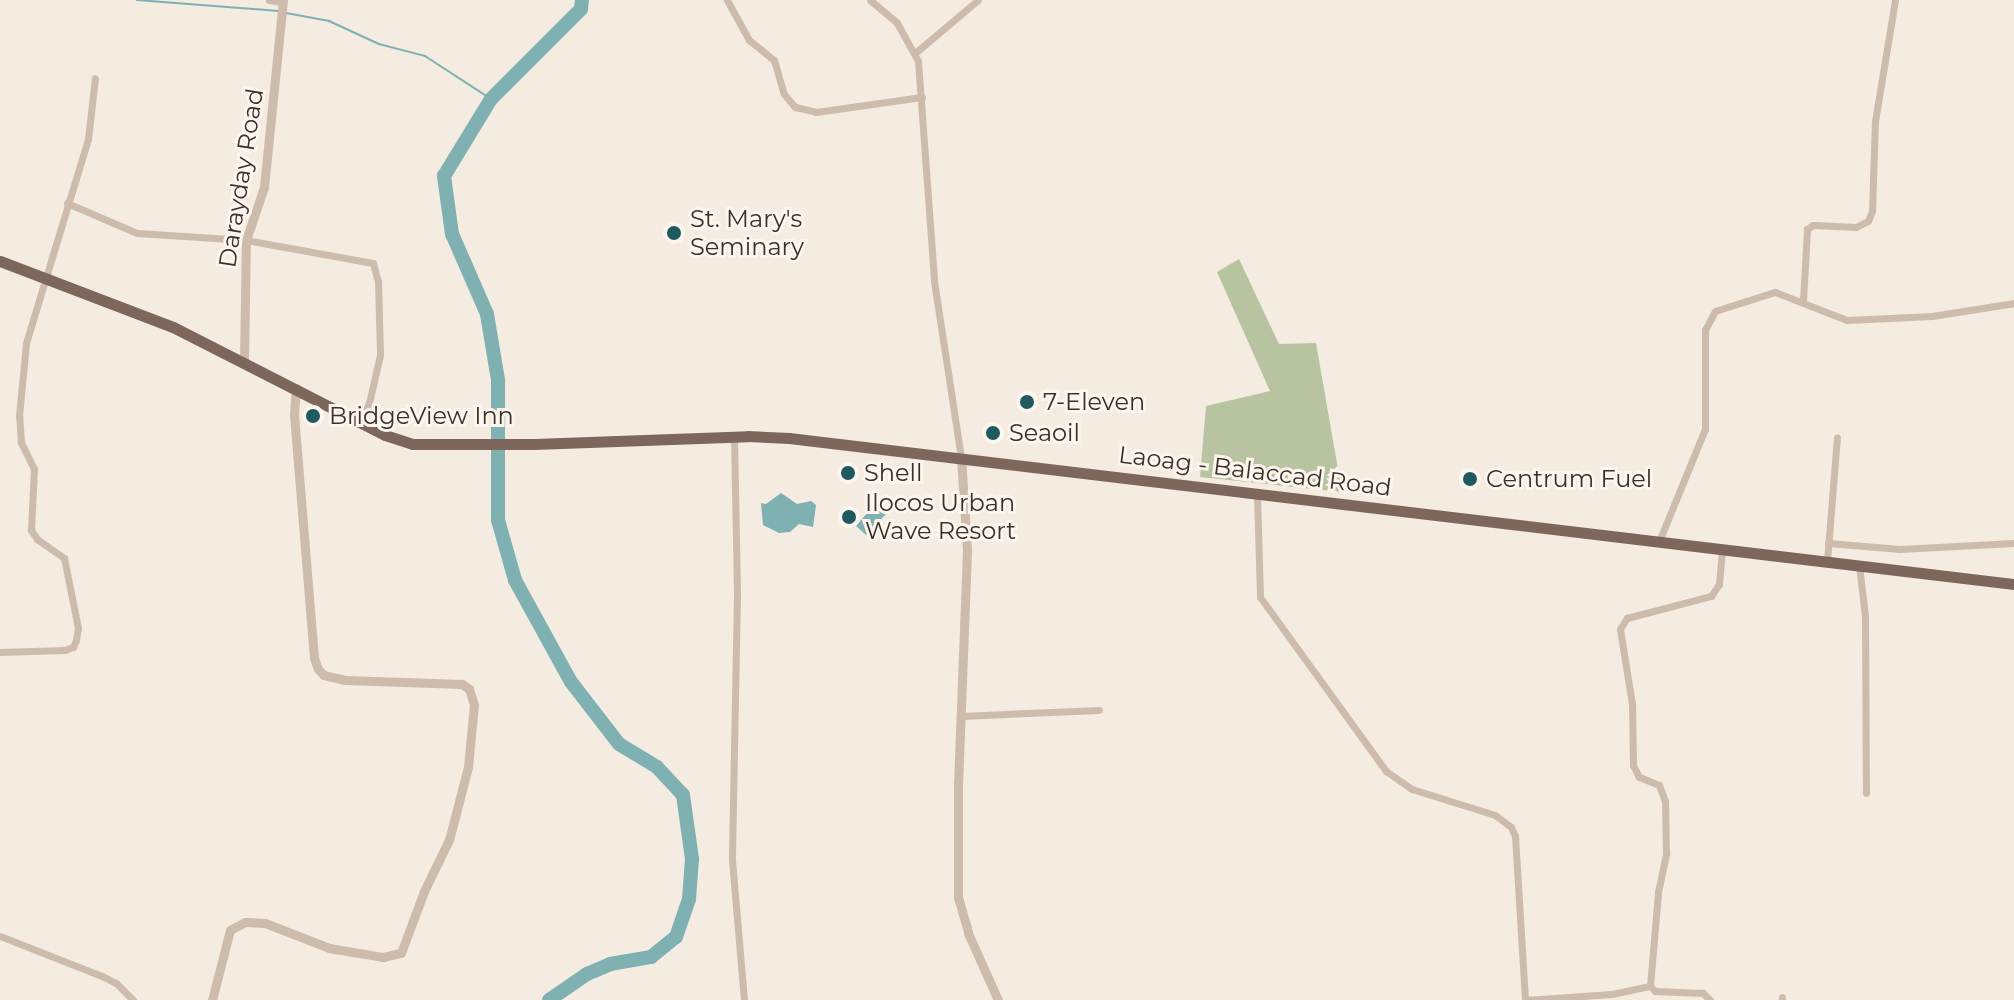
<!DOCTYPE html>
<style>
body{margin:0}
#map{position:relative;width:2014px;height:1000px;overflow:hidden;background:#f4ebe1;font-family:Montserrat,sans-serif}
div>[style]{position:absolute}
.green>*{inset:0;background:#b8c4a0}
.water>*{inset:0;background:#7fb0b2}
.stream>*{height:2px;margin:-1px;padding:0 1px;transform-origin:1px;border-radius:1px;background:#7fb0b2}
.river>*{height:14px;margin:-7px;padding:0 7px;transform-origin:7px;border-radius:7px;background:#7fb0b2}
.minor>*{height:7px;margin:-3.5px;padding:0 3.5px;transform-origin:3.5px;border-radius:3.5px;background:#cdbbac}
.tertiary>*{height:9px;margin:-4.5px;padding:0 4.5px;transform-origin:4.5px;border-radius:4.5px;background:#cdbbac}
.primary>*{height:11px;margin:-5.5px;padding:0 5.5px;transform-origin:5.5px;border-radius:5.5px;background:#7d675c}
.dots>*{width:22px;height:22px;translate:-50% -50%;box-sizing:border-box;border:4px solid #fbf5ee;border-radius:50%}
span{translate:-50% -50%;white-space:nowrap;text-align:center;line-height:1.15;-webkit-text-stroke:6px #fbf5ee;paint-order:stroke}
.street-label{font-size:24px;color:#3b302b}
.poi-label{font-size:24px;color:#3b302b}
.left{translate:0 -50%;text-align:left}
</style>
<div id="map">
<div class="green">
<i style="clip-path:polygon(1239px 259px,1279px 344px,1316px 343px,1342px 492px,1200px 477px,1206px 406px,1270px 391px,1217px 272px)"></i>
</div>
<div class="water">
<i style="clip-path:polygon(781px 493px,797px 504px,811px 501px,816px 505px,813px 527px,799px 524px,790px 532px,779px 533px,763px 525px,761px 503px,766px 504px)"></i>
<i style="clip-path:polygon(875px 504px,886px 514px,866px 535px,856px 526px)"></i>
</div>
<div class="stream">
<i style="left:137px;top:0;width:142px;rotate:4.4deg"></i>
<i style="left:286px;top:13px;width:44px;rotate:10.5deg"></i>
<i style="left:329px;top:21px;width:55px;rotate:24.7deg"></i>
<i style="left:379px;top:44px;width:48px;rotate:14.6deg"></i>
<i style="left:425px;top:56px;width:79px;rotate:33.1deg"></i>
</div>
<div class="river">
<i style="left:549px;top:1000px;width:46px;rotate:-34.4deg"></i>
<i style="left:587px;top:974px;width:25px;rotate:-23deg"></i>
<i style="left:610px;top:964px;width:42px;rotate:-9.7deg"></i>
<i style="left:651px;top:957px;width:32px;rotate:-39deg"></i>
<i style="left:676px;top:937px;width:40px;rotate:-71.1deg"></i>
<i style="left:689px;top:899px;width:40px;rotate:-85.7deg"></i>
<i style="left:692px;top:859px;width:65px;rotate:-98deg"></i>
<i style="left:683px;top:795px;width:38px;rotate:-133deg"></i>
<i style="left:657px;top:767px;width:44px;rotate:-148.8deg"></i>
<i style="left:619px;top:744px;width:78px;rotate:-127.7deg"></i>
<i style="left:571px;top:682px;width:116px;rotate:-118.8deg"></i>
<i style="left:515px;top:580px;width:62px;rotate:-105.8deg"></i>
<i style="left:498px;top:520px;width:140px;rotate:-90deg"></i>
<i style="left:498px;top:380px;width:67px;rotate:-99.5deg"></i>
<i style="left:487px;top:314px;width:87px;rotate:-113.6deg"></i>
<i style="left:452px;top:234px;width:59px;rotate:-97.9deg"></i>
<i style="left:444px;top:176px;width:90px;rotate:-58.6deg"></i>
<i style="left:491px;top:99px;width:127px;rotate:-45deg"></i>
<i style="left:581px;top:9px;width:9px;rotate:-84deg"></i>
</div>
<div class="minor">
<i style="left:269px;top:0;width:14px;rotate:8deg"></i>
<i style="left:727px;top:0;width:46px;rotate:61.2deg"></i>
<i style="left:749px;top:40px;width:32px;rotate:39deg"></i>
<i style="left:774px;top:60px;width:35px;rotate:74deg"></i>
<i style="left:784px;top:94px;width:17px;rotate:50deg"></i>
<i style="left:795px;top:107px;width:22px;rotate:13deg"></i>
<i style="left:816px;top:112px;width:107px;rotate:-8.1deg"></i>
<i style="left:870px;top:0;width:35px;rotate:40deg"></i>
<i style="left:897px;top:23px;width:43px;rotate:61.1deg"></i>
<i style="left:918px;top:61px;width:221px;rotate:85.8deg"></i>
<i style="left:934px;top:281px;width:178px;rotate:81.3deg"></i>
<i style="left:915px;top:53px;width:82px;rotate:-40.1deg"></i>
<i style="left:67px;top:203px;width:76px;rotate:23.2deg"></i>
<i style="left:137px;top:233px;width:109px;rotate:3.7deg"></i>
<i style="left:246px;top:240px;width:129px;rotate:10.3deg"></i>
<i style="left:373px;top:263px;width:20px;rotate:75deg"></i>
<i style="left:378px;top:282px;width:73px;rotate:88.4deg"></i>
<i style="left:380px;top:355px;width:49px;rotate:102.9deg"></i>
<i style="left:369px;top:403px;width:21px;rotate:119deg"></i>
<i style="left:1803px;top:301px;width:72px;rotate:-86.8deg"></i>
<i style="left:1807px;top:229px;width:7px;rotate:-34deg"></i>
<i style="left:1813px;top:225px;width:43px;rotate:2.7deg"></i>
<i style="left:1856px;top:227px;width:13px;rotate:-27deg"></i>
<i style="left:1868px;top:221px;width:11px;rotate:-68deg"></i>
<i style="left:1872px;top:211px;width:90px;rotate:-88.1deg"></i>
<i style="left:1875px;top:121px;width:123px;rotate:-80.6deg"></i>
<i style="left:734px;top:436px;width:158px;rotate:88.9deg"></i>
<i style="left:737px;top:594px;width:266px;rotate:91.1deg"></i>
<i style="left:732px;top:860px;width:141px;rotate:85.1deg"></i>
<i style="left:1257px;top:495px;width:102px;rotate:88.3deg"></i>
<i style="left:1260px;top:597px;width:215px;rotate:54.1deg"></i>
<i style="left:1386px;top:771px;width:32px;rotate:35deg"></i>
<i style="left:1412px;top:789px;width:87px;rotate:17.4deg"></i>
<i style="left:1495px;top:815px;width:20px;rotate:37deg"></i>
<i style="left:1511px;top:827px;width:10px;rotate:66deg"></i>
<i style="left:1515px;top:836px;width:164px;rotate:86.5deg"></i>
<i style="left:1525px;top:1000px;width:87px;rotate:-3.9deg"></i>
<i style="left:1612px;top:994px;width:39px;rotate:-12deg"></i>
<i style="left:1660px;top:539px;width:119px;rotate:-67.8deg"></i>
<i style="left:1705px;top:429px;width:99px;rotate:-90deg"></i>
<i style="left:1705px;top:330px;width:21px;rotate:-62deg"></i>
<i style="left:1715px;top:311px;width:63px;rotate:-17.6deg"></i>
<i style="left:1775px;top:292px;width:77px;rotate:21.3deg"></i>
<i style="left:1847px;top:320px;width:85px;rotate:-2.7deg"></i>
<i style="left:1932px;top:316px;width:83px;rotate:-9deg"></i>
<i style="left:1828px;top:543px;width:72px;rotate:4.8deg"></i>
<i style="left:1900px;top:549px;width:114px;rotate:-3deg"></i>
<i style="left:1827px;top:561px;width:124px;rotate:-85.4deg"></i>
<i style="left:1859px;top:565px;width:51px;rotate:83.3deg"></i>
<i style="left:1865px;top:616px;width:177px;rotate:89.7deg"></i>
<i style="left:0;top:652px;width:65px;rotate:-1.8deg"></i>
<i style="left:65px;top:650px;width:9px;rotate:-21deg"></i>
<i style="left:73px;top:647px;width:8px;rotate:-67deg"></i>
<i style="left:76px;top:640px;width:12px;rotate:-81deg"></i>
<i style="left:78px;top:628px;width:71px;rotate:-101.3deg"></i>
<i style="left:64px;top:558px;width:33px;rotate:-145deg"></i>
<i style="left:37px;top:539px;width:11px;rotate:-124deg"></i>
<i style="left:31px;top:530px;width:61px;rotate:-87.2deg"></i>
<i style="left:34px;top:469px;width:30px;rotate:-116deg"></i>
<i style="left:21px;top:442px;width:26px;rotate:-94deg"></i>
<i style="left:19px;top:416px;width:73px;rotate:-84.5deg"></i>
<i style="left:26px;top:343px;width:213px;rotate:-73.1deg"></i>
<i style="left:88px;top:139px;width:61px;rotate:-83.5deg"></i>
<i style="left:961px;top:716px;width:138px;rotate:-2.5deg"></i>
<i style="left:0;top:936px;width:110px;rotate:21.4deg"></i>
<i style="left:102px;top:976px;width:16px;rotate:27deg"></i>
<i style="left:116px;top:983px;width:24px;rotate:45deg"></i>
<i style="left:1782px;top:997px;width:3px;rotate:90deg"></i>
<i style="left:1710px;top:1000px;width:10px;rotate:-135deg"></i>
<i style="left:1703px;top:993px;width:48px;rotate:-177.6deg"></i>
<i style="left:1655px;top:991px;width:7px;rotate:-135deg"></i>
<i style="left:1650px;top:986px;width:94px;rotate:-85.1deg"></i>
<i style="left:1658px;top:892px;width:40px;rotate:-78deg"></i>
<i style="left:1666px;top:853px;width:52px;rotate:-91.1deg"></i>
<i style="left:1665px;top:801px;width:17px;rotate:-111deg"></i>
<i style="left:1659px;top:785px;width:22px;rotate:-158deg"></i>
<i style="left:1639px;top:777px;width:13px;rotate:-117deg"></i>
<i style="left:1633px;top:765px;width:61px;rotate:-90.9deg"></i>
<i style="left:1632px;top:704px;width:76px;rotate:-99.1deg"></i>
<i style="left:1620px;top:629px;width:13px;rotate:-58deg"></i>
<i style="left:1627px;top:618px;width:87px;rotate:-14.7deg"></i>
<i style="left:1711px;top:596px;width:14px;rotate:-56deg"></i>
<i style="left:1719px;top:584px;width:36px;rotate:-85deg"></i>
</div>
<div class="tertiary">
<i style="left:244px;top:362px;width:122px;rotate:-89.1deg"></i>
<i style="left:246px;top:240px;width:56px;rotate:-71.2deg"></i>
<i style="left:264px;top:187px;width:188px;rotate:-84.2deg"></i>
<i style="left:961px;top:457px;width:94px;rotate:86.3deg"></i>
<i style="left:967px;top:551px;width:233px;rotate:92.2deg"></i>
<i style="left:958px;top:784px;width:113px;rotate:90deg"></i>
<i style="left:958px;top:897px;width:37px;rotate:74deg"></i>
<i style="left:968px;top:933px;width:73px;rotate:65.9deg"></i>
<i style="left:212px;top:1000px;width:72px;rotate:-75.6deg"></i>
<i style="left:230px;top:930px;width:17px;rotate:-28deg"></i>
<i style="left:245px;top:922px;width:20px;rotate:3deg"></i>
<i style="left:265px;top:923px;width:69px;rotate:21.3deg"></i>
<i style="left:329px;top:948px;width:55px;rotate:9.5deg"></i>
<i style="left:383px;top:957px;width:18px;rotate:-13deg"></i>
<i style="left:401px;top:953px;width:66px;rotate:-69.6deg"></i>
<i style="left:424px;top:891px;width:57px;rotate:-63.9deg"></i>
<i style="left:449px;top:840px;width:75px;rotate:-75.4deg"></i>
<i style="left:468px;top:767px;width:62px;rotate:-84.5deg"></i>
<i style="left:474px;top:705px;width:17px;rotate:-107deg"></i>
<i style="left:469px;top:689px;width:9px;rotate:-144deg"></i>
<i style="left:462px;top:684px;width:117px;rotate:-178deg"></i>
<i style="left:345px;top:680px;width:22px;rotate:-167deg"></i>
<i style="left:324px;top:675px;width:8px;rotate:-135deg"></i>
<i style="left:318px;top:669px;width:12px;rotate:-110deg"></i>
<i style="left:314px;top:658px;width:244px;rotate:-94.7deg"></i>
<i style="left:294px;top:415px;width:27px;rotate:-86deg"></i>
</div>
<div class="primary">
<i style="left:0;top:261px;width:185px;rotate:20.9deg"></i>
<i style="left:173px;top:327px;width:238px;rotate:27deg"></i>
<i style="left:385px;top:435px;width:29px;rotate:18deg"></i>
<i style="left:413px;top:444px;width:121px"></i>
<i style="left:534px;top:444px;width:214px;rotate:-2.1deg"></i>
<i style="left:748px;top:436px;width:41px;rotate:2.8deg"></i>
<i style="left:789px;top:438px;width:1234px;rotate:6.8deg"></i>
</div>
<div class="dots">
<i style="left:674px;top:233px;background:#1f5a5e"></i>
<i style="left:1027px;top:402px;background:#1f5a5e"></i>
<i style="left:313px;top:416px;background:#1f5a5e"></i>
<i style="left:993px;top:433px;background:#1f5a5e"></i>
<i style="left:848px;top:473px;background:#1f5a5e"></i>
<i style="left:1470px;top:479px;background:#1f5a5e"></i>
<i style="left:849px;top:517px;background:#1f5a5e"></i>
</div>
<div class="street-label">
<span style="left:241px;top:178px;rotate:-81deg">Darayday Road</span>
<span style="left:1255px;top:471px;rotate:7deg">Laoag - Balaccad Road</span>
</div>
<div class="poi-label">
<span class="left" style="left:690px;top:233px">St. Mary's<br>Seminary</span>
<span class="left" style="left:1043px;top:402px">7-Eleven</span>
<span class="left" style="left:329px;top:416px">BridgeView Inn</span>
<span class="left" style="left:1009px;top:433px">Seaoil</span>
<span class="left" style="left:864px;top:473px">Shell</span>
<span class="left" style="left:1486px;top:479px">Centrum Fuel</span>
<span class="left" style="left:865px;top:517px">Ilocos Urban<br>Wave Resort</span>
</div>
</div>
